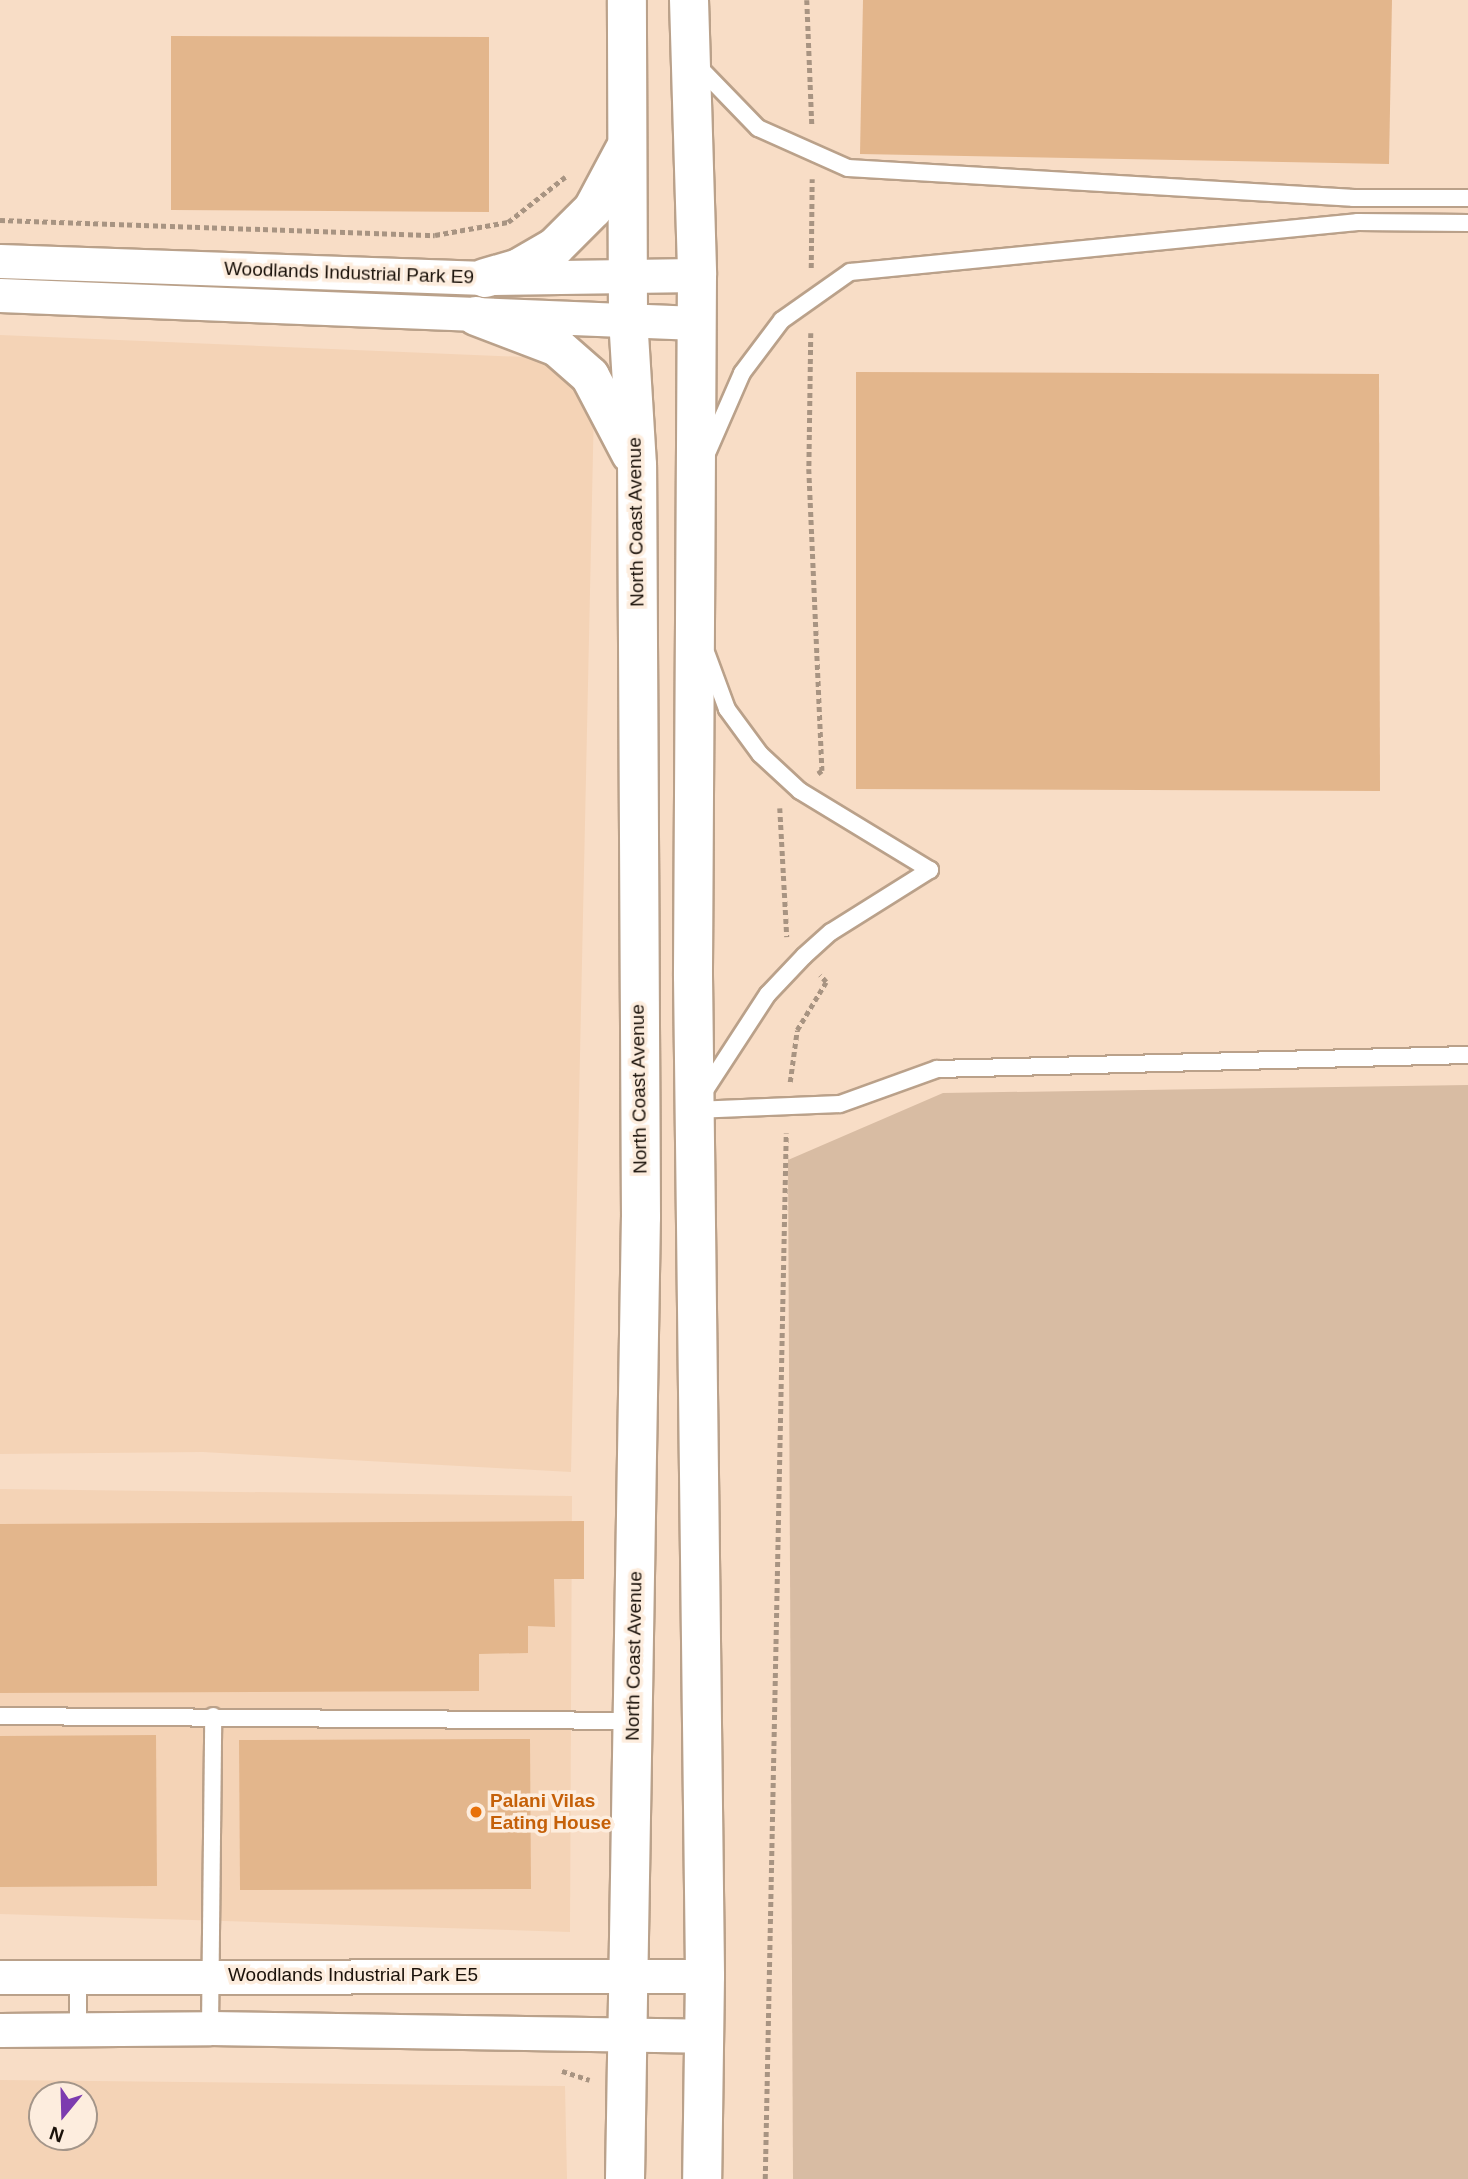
<!DOCTYPE html>
<style>
body{margin:0}
#map{position:relative;width:1468px;height:2179px;overflow:hidden;background:#f8ddc6;font-family:Helvetica,sans-serif}
div>[style]{position:absolute}
.built>*{inset:0;background:#f4d3b6}
.green>*{inset:0;background:#d8bca3}
.building>*{inset:0;background:#e3b68c}
.path>*{height:4.5px;margin-top:-2.25px;transform-origin:0;background:repeating-linear-gradient(90deg,#a89482 0 5px,transparent 0 8.5px)}
.roads{filter:drop-shadow(2px 0 #baa18a) drop-shadow(-2px 0 #baa18a) drop-shadow(0 2px #baa18a) drop-shadow(0 -2px #baa18a)}
.lane>*{height:16px;margin:-8px;padding:0 8px;transform-origin:8px;border-radius:8px;background:#fff}
.street>*{height:33px;margin:-16.5px;padding:0 16.5px;transform-origin:16.5px;border-radius:16.5px;background:#fff}
.secondary>*{height:38px;margin:-19px;padding:0 19px;transform-origin:19px;border-radius:19px;background:#fff}
.dots>*{width:19px;height:19px;translate:-50% -50%;box-sizing:border-box;border:4px solid #fdedde;border-radius:50%}
span{translate:-50% -50%;white-space:nowrap;text-align:center;line-height:1.15;-webkit-text-stroke:7px #fdedde;paint-order:stroke}
.street-label{font-size:19px;color:#1b120a}
.food-label{font-size:19px;color:#c56008;font-weight:700}
.left{translate:0 -50%;text-align:left}
.north{position:absolute;left:28px;top:2081px;width:70px;height:70px;box-sizing:border-box;background:#fdedde;border:2px solid #a39589;border-radius:50%;rotate:199deg;font-size:19px;font-weight:700;line-height:28px;text-align:center;color:#1b120a}
.north::after{content:'';display:block;margin:auto;width:24px;height:32px;background:#7c3baf;clip-path:polygon(50% 0,100% 100%,50% 72%,0 100%)}
</style>
<div id="map">
<div class="built">
<i style="clip-path:polygon(0 335px,595px 360px,571px 1472px,203px 1452px,0 1454px)"></i>
<i style="clip-path:polygon(0 1489px,572px 1496px,570px 1932px,0 1914px)"></i>
<i style="clip-path:polygon(evenodd,0 2080px,565px 2086px,567px 2179px,0 2179px,0 2080px,42px 2095px,84px 2095px,84px 2137px,42px 2137px,42px 2095px)"></i>
</div>
<div class="green">
<i style="clip-path:polygon(1468px 1085px,1468px 2179px,793px 2179px,788px 1160px,943px 1093px)"></i>
</div>
<div class="building">
<i style="clip-path:polygon(863px 0,1392px 0,1389px 164px,860px 154px)"></i>
<i style="clip-path:polygon(171px 36px,489px 37px,489px 212px,171px 210px)"></i>
<i style="clip-path:polygon(856px 372px,1379px 374px,1380px 791px,856px 789px)"></i>
<i style="clip-path:polygon(584px 1521px,584px 1579px,554px 1579px,555px 1627px,528px 1626px,528px 1653px,479px 1654px,479px 1691px,0 1693px,0 1524px)"></i>
<i style="clip-path:polygon(156px 1735px,157px 1886px,0 1887px,0 1736px)"></i>
<i style="clip-path:polygon(530px 1739px,531px 1889px,240px 1890px,239px 1740px)"></i>
</div>
<div class="path">
<i style="left:807px;top:0;width:125px;rotate:87.7deg"></i>
<i style="left:0;top:220px;width:435px;rotate:2deg"></i>
<i style="left:435px;top:235px;width:74px;rotate:-10.1deg"></i>
<i style="left:508px;top:222px;width:73px;rotate:-38.3deg"></i>
<i style="left:811px;top:268px;width:89px;rotate:-89.4deg"></i>
<i style="left:811px;top:333px;width:136px;rotate:90.8deg"></i>
<i style="left:809px;top:469px;width:302px;rotate:87.5deg"></i>
<i style="left:822px;top:771px;width:5px;rotate:143deg"></i>
<i style="left:780px;top:808px;width:129px;rotate:86.9deg"></i>
<i style="left:790px;top:1082px;width:52px;rotate:-82.3deg"></i>
<i style="left:797px;top:1030px;width:56px;rotate:-58.9deg"></i>
<i style="left:826px;top:982px;width:9px;rotate:-131deg"></i>
<i style="left:562px;top:2071px;width:29px;rotate:18deg"></i>
<i style="left:765px;top:2179px;width:1046px;rotate:-88.85deg"></i>
</div>
<div class="roads">
<div class="lane">
<i style="left:697px;top:65px;width:88px;rotate:45.9deg"></i>
<i style="left:758px;top:128px;width:98px;rotate:24deg"></i>
<i style="left:848px;top:168px;width:507px;rotate:3.39deg"></i>
<i style="left:1354px;top:198px;width:114px"></i>
<i style="left:708px;top:451px;width:85px;rotate:-66.4deg"></i>
<i style="left:742px;top:373px;width:66px;rotate:-53deg"></i>
<i style="left:782px;top:320px;width:83px;rotate:-35.2deg"></i>
<i style="left:850px;top:272px;width:510px;rotate:-5.62deg"></i>
<i style="left:1358px;top:222px;width:110px;rotate:0.5deg"></i>
<i style="left:704px;top:1092px;width:117px;rotate:-56.9deg"></i>
<i style="left:768px;top:994px;width:52px;rotate:-46.5deg"></i>
<i style="left:804px;top:956px;width:36px;rotate:-42deg"></i>
<i style="left:831px;top:932px;width:117px;rotate:-32.1deg"></i>
<i style="left:930px;top:870px;width:152px;rotate:-148.7deg"></i>
<i style="left:800px;top:791px;width:54px;rotate:-137.2deg"></i>
<i style="left:760px;top:754px;width:56px;rotate:-126.3deg"></i>
<i style="left:727px;top:709px;width:58px;rotate:-110.3deg"></i>
<i style="left:694px;top:1110px;width:146px;rotate:-2.4deg"></i>
<i style="left:840px;top:1104px;width:103px;rotate:-19.8deg"></i>
<i style="left:937px;top:1069px;width:531px;rotate:-1.51deg"></i>
<i style="left:0;top:1716px;width:633px;rotate:0.45deg"></i>
<i style="left:78px;top:1975px;width:54px;rotate:90deg"></i>
<i style="left:210px;top:2028px;width:312px;rotate:-89.4deg"></i>
</div>
<div class="street">
<i style="left:0;top:261px;width:485px;rotate:2deg"></i>
<i style="left:485px;top:278px;width:212px;rotate:-0.8deg"></i>
<i style="left:0;top:295px;width:697px;rotate:2.3deg"></i>
<i style="left:0;top:1977px;width:705px;rotate:-0.08deg"></i>
<i style="left:0;top:2030px;width:210px;rotate:-0.5deg"></i>
<i style="left:210px;top:2028px;width:494px;rotate:0.9deg"></i>
</div>
<div class="secondary">
<i style="left:689px;top:0;width:275px;rotate:88.3deg"></i>
<i style="left:697px;top:275px;width:701px;rotate:90.33deg"></i>
<i style="left:693px;top:976px;width:1000px;rotate:89.31deg"></i>
<i style="left:705px;top:1976px;width:203px;rotate:90.8deg"></i>
<i style="left:485px;top:278px;width:35px;rotate:-16deg"></i>
<i style="left:519px;top:268px;width:42px;rotate:-30.3deg"></i>
<i style="left:555px;top:247px;width:54px;rotate:-45deg"></i>
<i style="left:593px;top:209px;width:66px;rotate:-61.9deg"></i>
<i style="left:476px;top:316px;width:87px;rotate:20.9deg"></i>
<i style="left:557px;top:347px;width:44px;rotate:41.3deg"></i>
<i style="left:590px;top:376px;width:88px;rotate:62.3deg"></i>
<i style="left:625px;top:2179px;width:962px;rotate:-89.05deg"></i>
<i style="left:641px;top:1217px;width:752px;rotate:-90.3deg"></i>
<i style="left:637px;top:465px;width:146px;rotate:-93.5deg"></i>
<i style="left:628px;top:319px;width:319px;rotate:-90.2deg"></i>
</div>
</div>
<div class="dots">
<i style="left:476px;top:1812px;background:#e8710a"></i>
</div>
<div class="street-label">
<span style="left:349px;top:273px;rotate:2deg">Woodlands Industrial Park E9</span>
<span style="left:636px;top:522px;rotate:-91deg">North Coast Avenue</span>
<span style="left:639px;top:1089px;rotate:-91deg">North Coast Avenue</span>
<span style="left:634px;top:1656px;rotate:-89deg">North Coast Avenue</span>
<span style="left:353px;top:1975px">Woodlands Industrial Park E5</span>
</div>
<div class="food-label">
<span class="left" style="left:490px;top:1812px">Palani Vilas<br>Eating House</span>
</div>
<div class="north">N</div>
</div>
